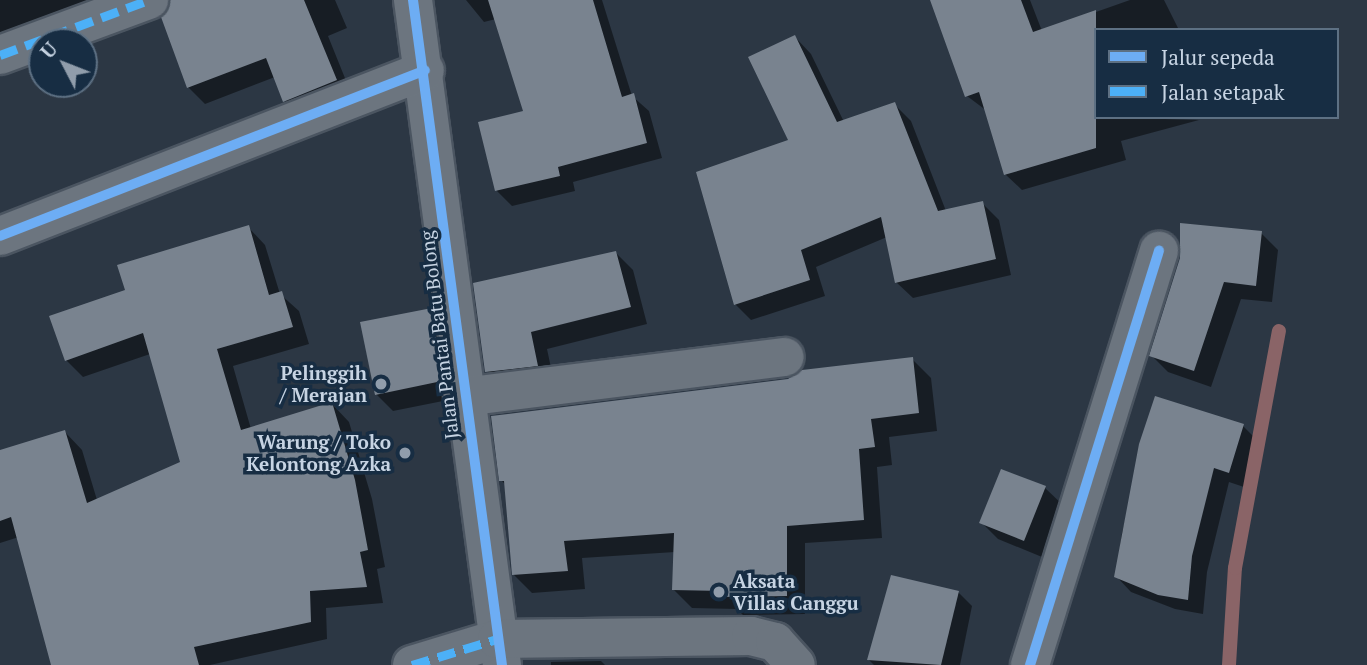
<!DOCTYPE html>
<style>
body{margin:0}
#map{position:relative;width:1367px;height:665px;overflow:hidden;background:#2c3744;font-family:"PT Serif",serif}
div>[style]{position:absolute}
.shadow>*{inset:0;background:#0007}
.stream>*{height:14px;margin:-7px;padding:0 7px;transform-origin:7px;border-radius:7px;background:#8a6467}
.building>*{inset:0;background:#79838f}
.roads{filter:drop-shadow(2px 0 #4b5561) drop-shadow(-2px 0 #4b5561) drop-shadow(0 2px #4b5561) drop-shadow(0 -2px #4b5561)}
.minor>*{height:38px;margin:-19px;padding:0 19px;transform-origin:19px;border-radius:19px;background:#6c757f}
.quiet>*{height:9px;margin-top:-4.5px;transform-origin:0;background:repeating-linear-gradient(90deg,#4cb0f7 0 18px,transparent 0 27px)}
.cycleway>*{height:10px;margin:-5px;padding:0 5px;transform-origin:5px;border-radius:5px;background:#6dadf4}
.dots>*{width:19px;height:19px;translate:-50% -50%;box-sizing:border-box;border:4px solid #172d43;border-radius:50%}
span{translate:-50% -50%;white-space:nowrap;text-align:center;line-height:1.15;-webkit-text-stroke:7px #172d43;paint-order:stroke}
.street-label{font-size:19px;color:#c7d4e3}
.poi-label{font-size:19px;color:#c7d4e3;font-weight:700}
.right{translate:-100% -50%;text-align:right}
.left{translate:0 -50%;text-align:left}
.legend{position:absolute;left:1094px;top:28px;width:245px;height:91px;box-sizing:border-box;background:#172d43;border:2px solid #5d7083;margin:0;padding:9px 12px;list-style:none;font-size:21px;color:#c7d4e3}
.legend li{display:flex;align-items:center;gap:14px;height:35px}
.legend b{width:35px;border:2px solid #5d7083}
.north{position:absolute;left:28px;top:28px;width:70px;height:70px;box-sizing:border-box;background:#172d43;border:2px solid #5d7083;border-radius:50%;rotate:312deg;font-size:19px;font-weight:700;line-height:28px;text-align:center;color:#c7d4e3}
.north::after{content:'';display:block;margin:auto;width:24px;height:32px;background:#919dab;clip-path:polygon(50% 0,100% 100%,50% 72%,0 100%)}
</style>
<div id="map">
<div class="shadow">
<i style="clip-path:polygon(0 0,108px 0,0 53px)"></i>
<i style="clip-path:polygon(178px 0,335px 0,347px 28px,328px 36px,353px 98px,302px 118px,285px 101px,275px 77px,205px 104px,188px 87px)"></i>
<i style="clip-path:polygon(466px 0,602px 0,632px 96px,649px 111px,662px 158px,573px 182px,575px 191px,512px 206px,497px 191px,526px 112px,496px 19px,484px 22px)"></i>
<i style="clip-path:polygon(932px 0,1030px 0,1042px 31px,1130px 0,1164px 0,1179px 30px,1096px 30px,1096px 117px,1199px 120px,1121px 141px,1126px 160px,1022px 190px,1005px 174px,987px 111px,967px 96px)"></i>
<i style="clip-path:polygon(795px 37px,811px 54px,844px 122px,894px 104px,911px 121px,946px 211px,982px 203px,999px 220px,1011px 275px,913px 298px,896px 282px,887px 237px,816px 267px,825px 296px,751px 320px,735px 304px,790px 141px)"></i>
<i style="clip-path:polygon(248px 227px,265px 245px,280px 294px,299px 311px,309px 344px,233px 366px,251px 429px,332px 404px,349px 422px,372px 499px,385px 567px,377px 569px,383px 603px,326px 608px,327px 639px,210px 665px,54px 665px,19px 537px,0 543px,0 452px,65px 432px,82px 450px,97px 500px,182px 463px,150px 354px,83px 377px,66px 360px,127px 291px)"></i>
<i style="clip-path:polygon(1261px 233px,1278px 250px,1272px 302px,1241px 299px,1211px 387px,1168px 372px,1151px 355px,1182px 258px)"></i>
<i style="clip-path:polygon(616px 253px,633px 270px,647px 324px,547px 349px,554px 382px,504px 389px,487px 371px)"></i>
<i style="clip-path:polygon(432px 310px,449px 327px,458px 398px,393px 411px,376px 394px)"></i>
<i style="clip-path:polygon(912px 359px,931px 378px,937px 431px,889px 437px,892px 465px,877px 467px,882px 538px,805px 543px,805px 614px,743px 615px,737px 609px,692px 608px,674px 590px,675px 552px,582px 558px,585px 589px,532px 593px,514px 575px,506px 485px,501px 480px,788px 380px)"></i>
<i style="clip-path:polygon(1156px 398px,1243px 426px,1258px 441px,1244px 487px,1229px 482px,1207px 572px,1203px 614px,1175px 609px,1131px 592px,1116px 576px,1122px 533px)"></i>
<i style="clip-path:polygon(1001px 471px,1045px 488px,1063px 505px,1042px 557px,998px 539px,981px 522px)"></i>
<i style="clip-path:polygon(958px 592px,972px 606px,960px 665px,874px 665px,869px 660px)"></i>
<i style="clip-path:polygon(601px 661px,605px 665px,551px 665px,551px 662px)"></i>
</div>
<div class="stream">
<i style="left:1229px;top:665px;width:97px;rotate:-86.5deg"></i>
<i style="left:1235px;top:568px;width:241px;rotate:-79.5deg"></i>
</div>
<div class="building">
<i style="clip-path:polygon(170px 0,304px 0,337px 80px,283px 102px,266px 58px,187px 88px,161px 17px)"></i>
<i style="clip-path:polygon(488px 0,593px 0,622px 97px,634px 93px,647px 143px,558px 167px,560px 176px,495px 191px,478px 122px,523px 111px)"></i>
<i style="clip-path:polygon(930px 0,1021px 0,1033px 32px,1096px 10px,1096px 148px,1004px 175px,979px 92px,965px 97px)"></i>
<i style="clip-path:polygon(795px 35px,837px 122px,895px 102px,938px 211px,983px 201px,996px 259px,895px 283px,881px 217px,801px 250px,810px 280px,734px 305px,696px 172px,788px 140px,748px 57px)"></i>
<i style="clip-path:polygon(1180px 223px,1262px 231px,1256px 286px,1224px 282px,1194px 371px,1149px 356px,1180px 258px)"></i>
<i style="clip-path:polygon(249px 225px,269px 295px,282px 291px,293px 327px,217px 349px,241px 430px,332px 402px,355px 480px,368px 550px,360px 552px,367px 587px,310px 591px,311px 622px,194px 647px,199px 665px,51px 665px,11px 517px,0 521px,0 450px,65px 430px,87px 503px,180px 462px,143px 333px,65px 361px,49px 316px,125px 290px,117px 265px)"></i>
<i style="clip-path:polygon(616px 251px,631px 307px,531px 332px,538px 366px,485px 372px,473px 283px)"></i>
<i style="clip-path:polygon(432px 308px,442px 381px,375px 395px,360px 322px)"></i>
<i style="clip-path:polygon(913px 357px,919px 413px,871px 419px,875px 447px,859px 449px,864px 520px,787px 526px,787px 596px,723px 597px,723px 591px,672px 590px,674px 533px,564px 541px,568px 571px,512px 575px,504px 481px,499px 481px,491px 416px,788px 379px,802px 370px)"></i>
<i style="clip-path:polygon(1155px 396px,1244px 424px,1229px 473px,1214px 468px,1192px 556px,1188px 600px,1158px 595px,1114px 577px,1139px 444px)"></i>
<i style="clip-path:polygon(1001px 469px,1046px 486px,1024px 541px,979px 523px)"></i>
<i style="clip-path:polygon(891px 575px,959px 591px,941px 665px,867px 660px)"></i>
</div>
<div class="roads">
<div class="minor">
<i style="left:413px;top:0;width:671px;rotate:82.38deg"></i>
<i style="left:0;top:55px;width:159px;rotate:-20.3deg"></i>
<i style="left:0;top:236px;width:456px;rotate:-21.3deg"></i>
<i style="left:463px;top:397px;width:324px;rotate:-7.1deg"></i>
<i style="left:412px;top:665px;width:89px;rotate:-17deg"></i>
<i style="left:497px;top:639px;width:254px;rotate:-0.7deg"></i>
<i style="left:751px;top:636px;width:25px;rotate:14deg"></i>
<i style="left:775px;top:642px;width:31px;rotate:48deg"></i>
<i style="left:1030px;top:665px;width:434px;rotate:-72.7deg"></i>
</div>
</div>
<div class="quiet">
<i style="left:0;top:55px;width:159px;rotate:-20.3deg"></i>
<i style="left:412px;top:665px;width:89px;rotate:-17deg"></i>
</div>
<div class="cycleway">
<i style="left:413px;top:0;width:671px;rotate:82.38deg"></i>
<i style="left:0;top:236px;width:456px;rotate:-21.3deg"></i>
<i style="left:1030px;top:665px;width:434px;rotate:-72.7deg"></i>
</div>
<div class="dots">
<i style="left:381px;top:384px;background:#919dab"></i>
<i style="left:405px;top:453px;background:#919dab"></i>
<i style="left:719px;top:592px;background:#919dab"></i>
</div>
<div class="street-label">
<span style="left:439px;top:335px;rotate:-97deg">Jalan Pantai Batu Bolong</span>
</div>
<div class="poi-label">
<span class="right" style="left:367px;top:384px">Pelinggih<br>/ Merajan</span>
<span class="right" style="left:391px;top:453px">Warung / Toko<br>Kelontong Azka</span>
<span class="left" style="left:733px;top:592px">Aksata<br>Villas Canggu</span>
</div>
<ul class="legend">
<li><b style="height:9px;background:#6dadf4"></b>Jalur sepeda</li>
<li><b style="height:9px;background:#4cb0f7"></b>Jalan setapak</li>
</ul>
<div class="north">U</div>
</div>
